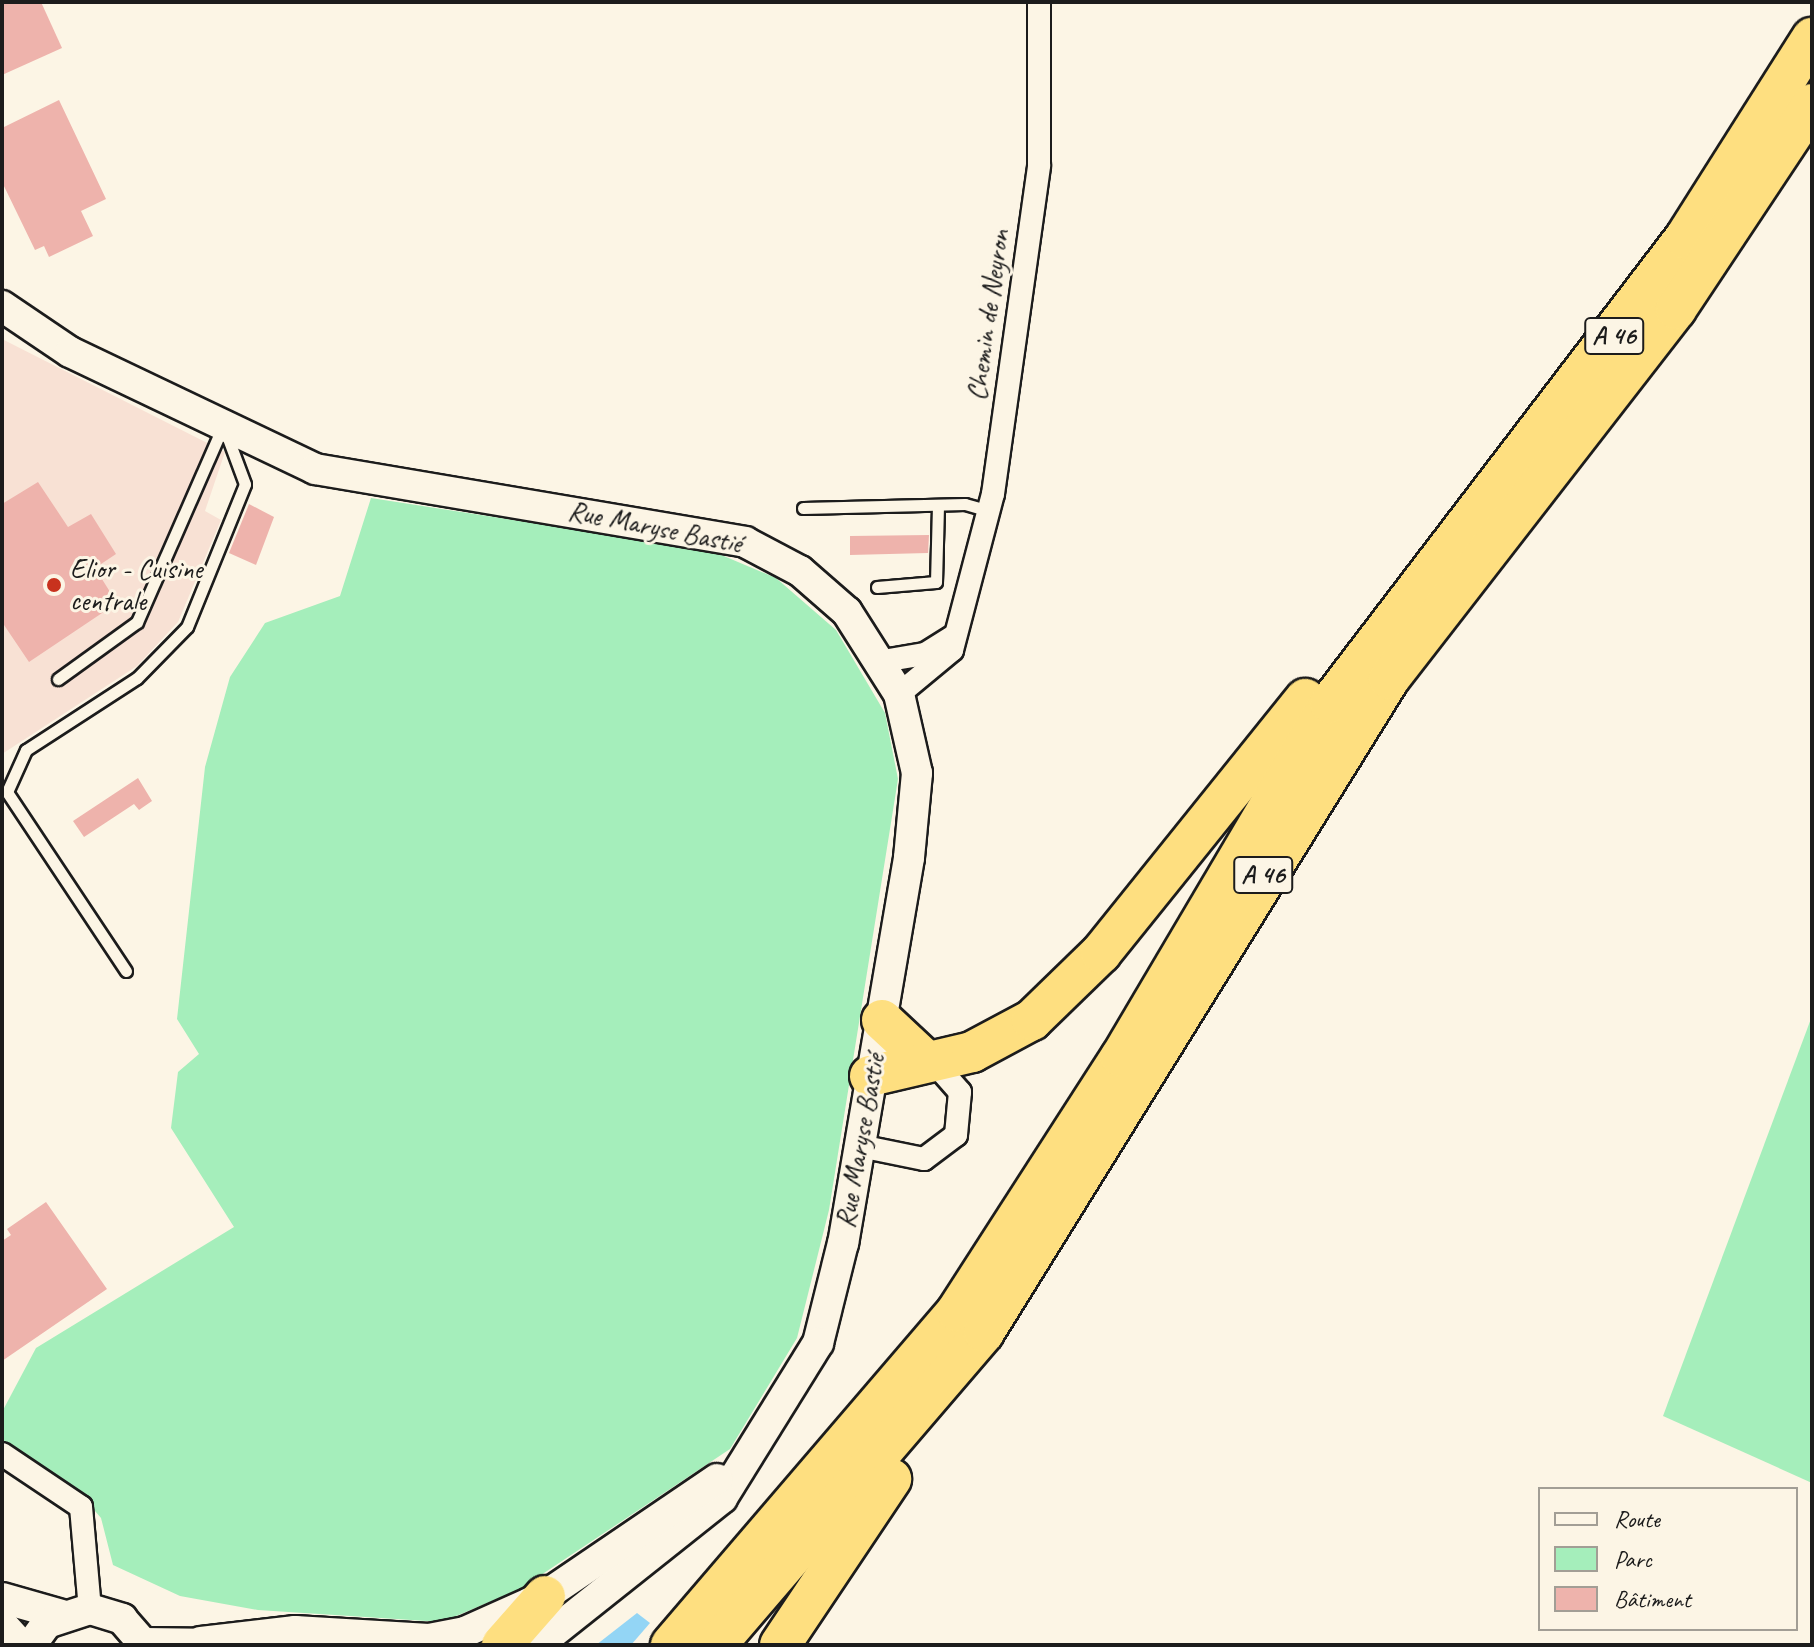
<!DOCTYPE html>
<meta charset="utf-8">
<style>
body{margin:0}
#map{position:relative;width:1814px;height:1647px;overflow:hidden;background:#fcf5e5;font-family:Caveat,sans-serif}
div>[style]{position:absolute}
.built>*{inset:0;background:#f8e1d4}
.green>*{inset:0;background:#a5eebb}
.water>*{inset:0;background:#93d5f5}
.building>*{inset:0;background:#eeb3ac}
.roads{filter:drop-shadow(2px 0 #1c1c1c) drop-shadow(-2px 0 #1c1c1c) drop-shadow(0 2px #1c1c1c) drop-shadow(0 -2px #1c1c1c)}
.service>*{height:11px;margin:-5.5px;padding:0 5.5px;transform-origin:5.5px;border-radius:5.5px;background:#fcf5e5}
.minor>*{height:22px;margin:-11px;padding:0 11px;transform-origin:11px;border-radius:11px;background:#fcf5e5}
.secondary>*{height:30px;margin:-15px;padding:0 15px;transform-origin:15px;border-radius:15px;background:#fcf5e5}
.motorway>*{height:40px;margin:-20px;padding:0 20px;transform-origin:20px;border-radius:20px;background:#fedf80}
.dots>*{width:22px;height:22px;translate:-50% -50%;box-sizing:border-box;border:4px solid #fcf5e5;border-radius:50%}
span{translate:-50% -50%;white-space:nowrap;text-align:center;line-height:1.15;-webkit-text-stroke:6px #fcf5e5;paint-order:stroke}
.shield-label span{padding:2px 6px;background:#fcf5e5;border:2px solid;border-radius:6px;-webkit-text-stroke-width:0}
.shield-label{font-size:26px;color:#1c1c1c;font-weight:700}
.street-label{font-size:28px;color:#1c1c1c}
.poi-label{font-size:28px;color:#1c1c1c}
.left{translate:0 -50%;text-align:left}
.frame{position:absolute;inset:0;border:4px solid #1c1c1c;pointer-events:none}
.legend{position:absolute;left:1538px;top:1487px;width:260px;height:144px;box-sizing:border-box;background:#fcf5e5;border:2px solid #a29e95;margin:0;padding:10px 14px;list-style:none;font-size:24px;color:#1c1c1c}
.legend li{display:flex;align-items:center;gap:16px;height:40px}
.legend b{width:40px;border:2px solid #a29e95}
</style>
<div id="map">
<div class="built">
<i style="clip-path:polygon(2px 339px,225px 452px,205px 511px,221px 520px,178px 622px,137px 666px,2px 754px)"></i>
</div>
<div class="green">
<i style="clip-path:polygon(371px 498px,712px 551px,776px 578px,836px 630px,885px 713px,898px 779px,829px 1210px,797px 1338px,730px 1449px,520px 1589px,442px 1622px,258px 1610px,180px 1596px,113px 1565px,101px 1518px,77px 1490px,2px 1450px,2px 1412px,36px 1348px,234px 1227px,171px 1128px,178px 1072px,199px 1054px,177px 1019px,205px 767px,230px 677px,265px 623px,340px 596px)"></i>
<i style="clip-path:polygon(1812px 1016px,1812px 1483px,1663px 1416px)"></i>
</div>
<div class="water">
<i style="clip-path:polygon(637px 1613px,650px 1623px,631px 1645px,596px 1645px)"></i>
</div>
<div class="building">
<i style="clip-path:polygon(2px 2px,41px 2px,62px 48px,2px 75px)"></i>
<i style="clip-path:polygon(59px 100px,106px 199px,81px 211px,93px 236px,49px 257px,44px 246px,35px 250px,2px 182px,2px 128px)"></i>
<i style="clip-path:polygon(38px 482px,68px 527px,91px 514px,116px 554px,95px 568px,117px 603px,29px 662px,2px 622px,2px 504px)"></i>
<i style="clip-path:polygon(249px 504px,274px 517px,256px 565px,229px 553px)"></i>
<i style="clip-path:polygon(929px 535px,928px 553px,850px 555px,850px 536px)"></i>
<i style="clip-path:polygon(138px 778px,152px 801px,139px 810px,134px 804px,84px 837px,73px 821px)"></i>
<i style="clip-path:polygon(46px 1202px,107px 1289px,2px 1361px,2px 1241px,11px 1235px,7px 1229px)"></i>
</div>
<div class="roads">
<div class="service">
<i style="left:803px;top:508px;width:162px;rotate:-1.4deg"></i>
<i style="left:965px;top:504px;width:25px;rotate:16deg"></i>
<i style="left:877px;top:587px;width:59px;rotate:-4.8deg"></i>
<i style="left:936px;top:582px;width:77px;rotate:-88.5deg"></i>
<i style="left:58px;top:679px;width:97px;rotate:-35.8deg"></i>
<i style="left:137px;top:622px;width:214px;rotate:-66.3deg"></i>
<i style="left:126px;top:971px;width:215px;rotate:-123.6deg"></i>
<i style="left:7px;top:792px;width:46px;rotate:-65.7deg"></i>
<i style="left:26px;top:750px;width:132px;rotate:-33deg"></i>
<i style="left:137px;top:678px;width:71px;rotate:-45.6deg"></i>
<i style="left:187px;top:627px;width:154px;rotate:-67.9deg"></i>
<i style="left:245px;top:484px;width:54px;rotate:-110.4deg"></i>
</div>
<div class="minor">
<i style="left:883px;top:661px;width:43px;rotate:-9.5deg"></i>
<i style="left:925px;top:654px;width:32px;rotate:-32deg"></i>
<i style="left:899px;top:694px;width:69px;rotate:-39.7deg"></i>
<i style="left:952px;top:650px;width:161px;rotate:-75.3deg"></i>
<i style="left:993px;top:494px;width:332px;rotate:-82deg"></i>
<i style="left:1039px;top:165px;width:163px;rotate:-90deg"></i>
<i style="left:860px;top:1146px;width:65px;rotate:11.5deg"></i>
<i style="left:924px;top:1159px;width:40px;rotate:-37deg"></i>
<i style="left:956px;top:1135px;width:43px;rotate:-84.7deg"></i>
<i style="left:960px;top:1092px;width:44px;rotate:-131.3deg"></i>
<i style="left:2px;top:1454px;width:95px;rotate:33.9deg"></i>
<i style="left:81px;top:1507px;width:102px;rotate:85deg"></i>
</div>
<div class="secondary">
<i style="left:2px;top:306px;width:82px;rotate:34.1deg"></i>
<i style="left:70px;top:352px;width:272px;rotate:25.5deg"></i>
<i style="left:315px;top:469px;width:436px;rotate:9.6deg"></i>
<i style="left:745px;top:542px;width:62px;rotate:27.8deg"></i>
<i style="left:800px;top:571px;width:62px;rotate:41.1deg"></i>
<i style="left:847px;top:612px;width:97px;rotate:57.6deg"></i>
<i style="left:899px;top:694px;width:81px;rotate:77.2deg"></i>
<i style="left:917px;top:773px;width:85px;rotate:95.4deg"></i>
<i style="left:909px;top:858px;width:391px;rotate:99.7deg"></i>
<i style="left:843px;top:1243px;width:103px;rotate:104deg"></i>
<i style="left:818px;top:1343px;width:182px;rotate:121.8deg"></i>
<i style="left:722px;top:1498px;width:236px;rotate:141.5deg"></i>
<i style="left:2px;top:1598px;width:62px;rotate:15.8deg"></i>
<i style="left:2px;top:1624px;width:28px;rotate:48deg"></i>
<i style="left:201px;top:1642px;width:95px;rotate:-6.7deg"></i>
<i style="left:295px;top:1631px;width:134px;rotate:3.4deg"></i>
<i style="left:429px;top:1639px;width:37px;rotate:-11deg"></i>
<i style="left:465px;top:1632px;width:88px;rotate:-24.2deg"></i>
<i style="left:545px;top:1596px;width:208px;rotate:-34.2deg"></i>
<i style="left:144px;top:1643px;width:77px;rotate:0.7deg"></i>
<i style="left:31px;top:1645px;width:27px;rotate:-54deg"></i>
<i style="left:47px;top:1623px;width:45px;rotate:-18deg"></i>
<i style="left:90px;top:1609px;width:34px;rotate:17deg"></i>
<i style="left:122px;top:1619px;width:35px;rotate:49deg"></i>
</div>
<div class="motorway">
<i style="left:882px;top:1020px;width:57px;rotate:42.9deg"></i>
<i style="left:870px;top:1076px;width:105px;rotate:-13.2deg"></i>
<i style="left:972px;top:1052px;width:68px;rotate:-28.1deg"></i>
<i style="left:1032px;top:1020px;width:96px;rotate:-44.2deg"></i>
<i style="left:1101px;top:953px;width:326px;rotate:-51.2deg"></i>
<i style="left:502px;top:1645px;width:65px;rotate:-48.7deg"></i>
<i style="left:671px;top:1645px;width:440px;rotate:-49.4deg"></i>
<i style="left:957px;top:1311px;width:302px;rotate:-57.2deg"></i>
<i style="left:1121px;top:1057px;width:411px;rotate:-59.4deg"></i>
<i style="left:1330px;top:703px;width:585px;rotate:-52.64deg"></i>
<i style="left:1685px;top:238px;width:237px;rotate:-57.6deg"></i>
<i style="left:716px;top:1645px;width:412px;rotate:-49.4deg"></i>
<i style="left:984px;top:1332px;width:768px;rotate:-58.19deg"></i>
<i style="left:1389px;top:679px;width:468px;rotate:-52.2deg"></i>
<i style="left:1676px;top:309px;width:246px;rotate:-56.4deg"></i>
<i style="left:780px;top:1645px;width:200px;rotate:-56.2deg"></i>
</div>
</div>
<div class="dots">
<i style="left:54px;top:585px;background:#c8321e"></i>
</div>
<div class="shield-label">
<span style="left:1614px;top:336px">A 46</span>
<span style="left:1263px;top:875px">A 46</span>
</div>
<div class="street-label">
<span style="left:988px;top:315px;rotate:-82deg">Chemin de Neyron</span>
<span style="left:655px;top:527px;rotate:11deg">Rue Maryse Bastié</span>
<span style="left:860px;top:1141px;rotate:-80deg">Rue Maryse Bastié</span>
</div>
<div class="poi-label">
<span class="left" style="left:70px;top:585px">Elior - Cuisine<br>centrale</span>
</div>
<div class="frame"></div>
<ul class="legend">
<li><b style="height:10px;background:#fcf5e5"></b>Route</li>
<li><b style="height:22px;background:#a5eebb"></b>Parc</li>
<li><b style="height:22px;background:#eeb3ac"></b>Bâtiment</li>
</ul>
</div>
